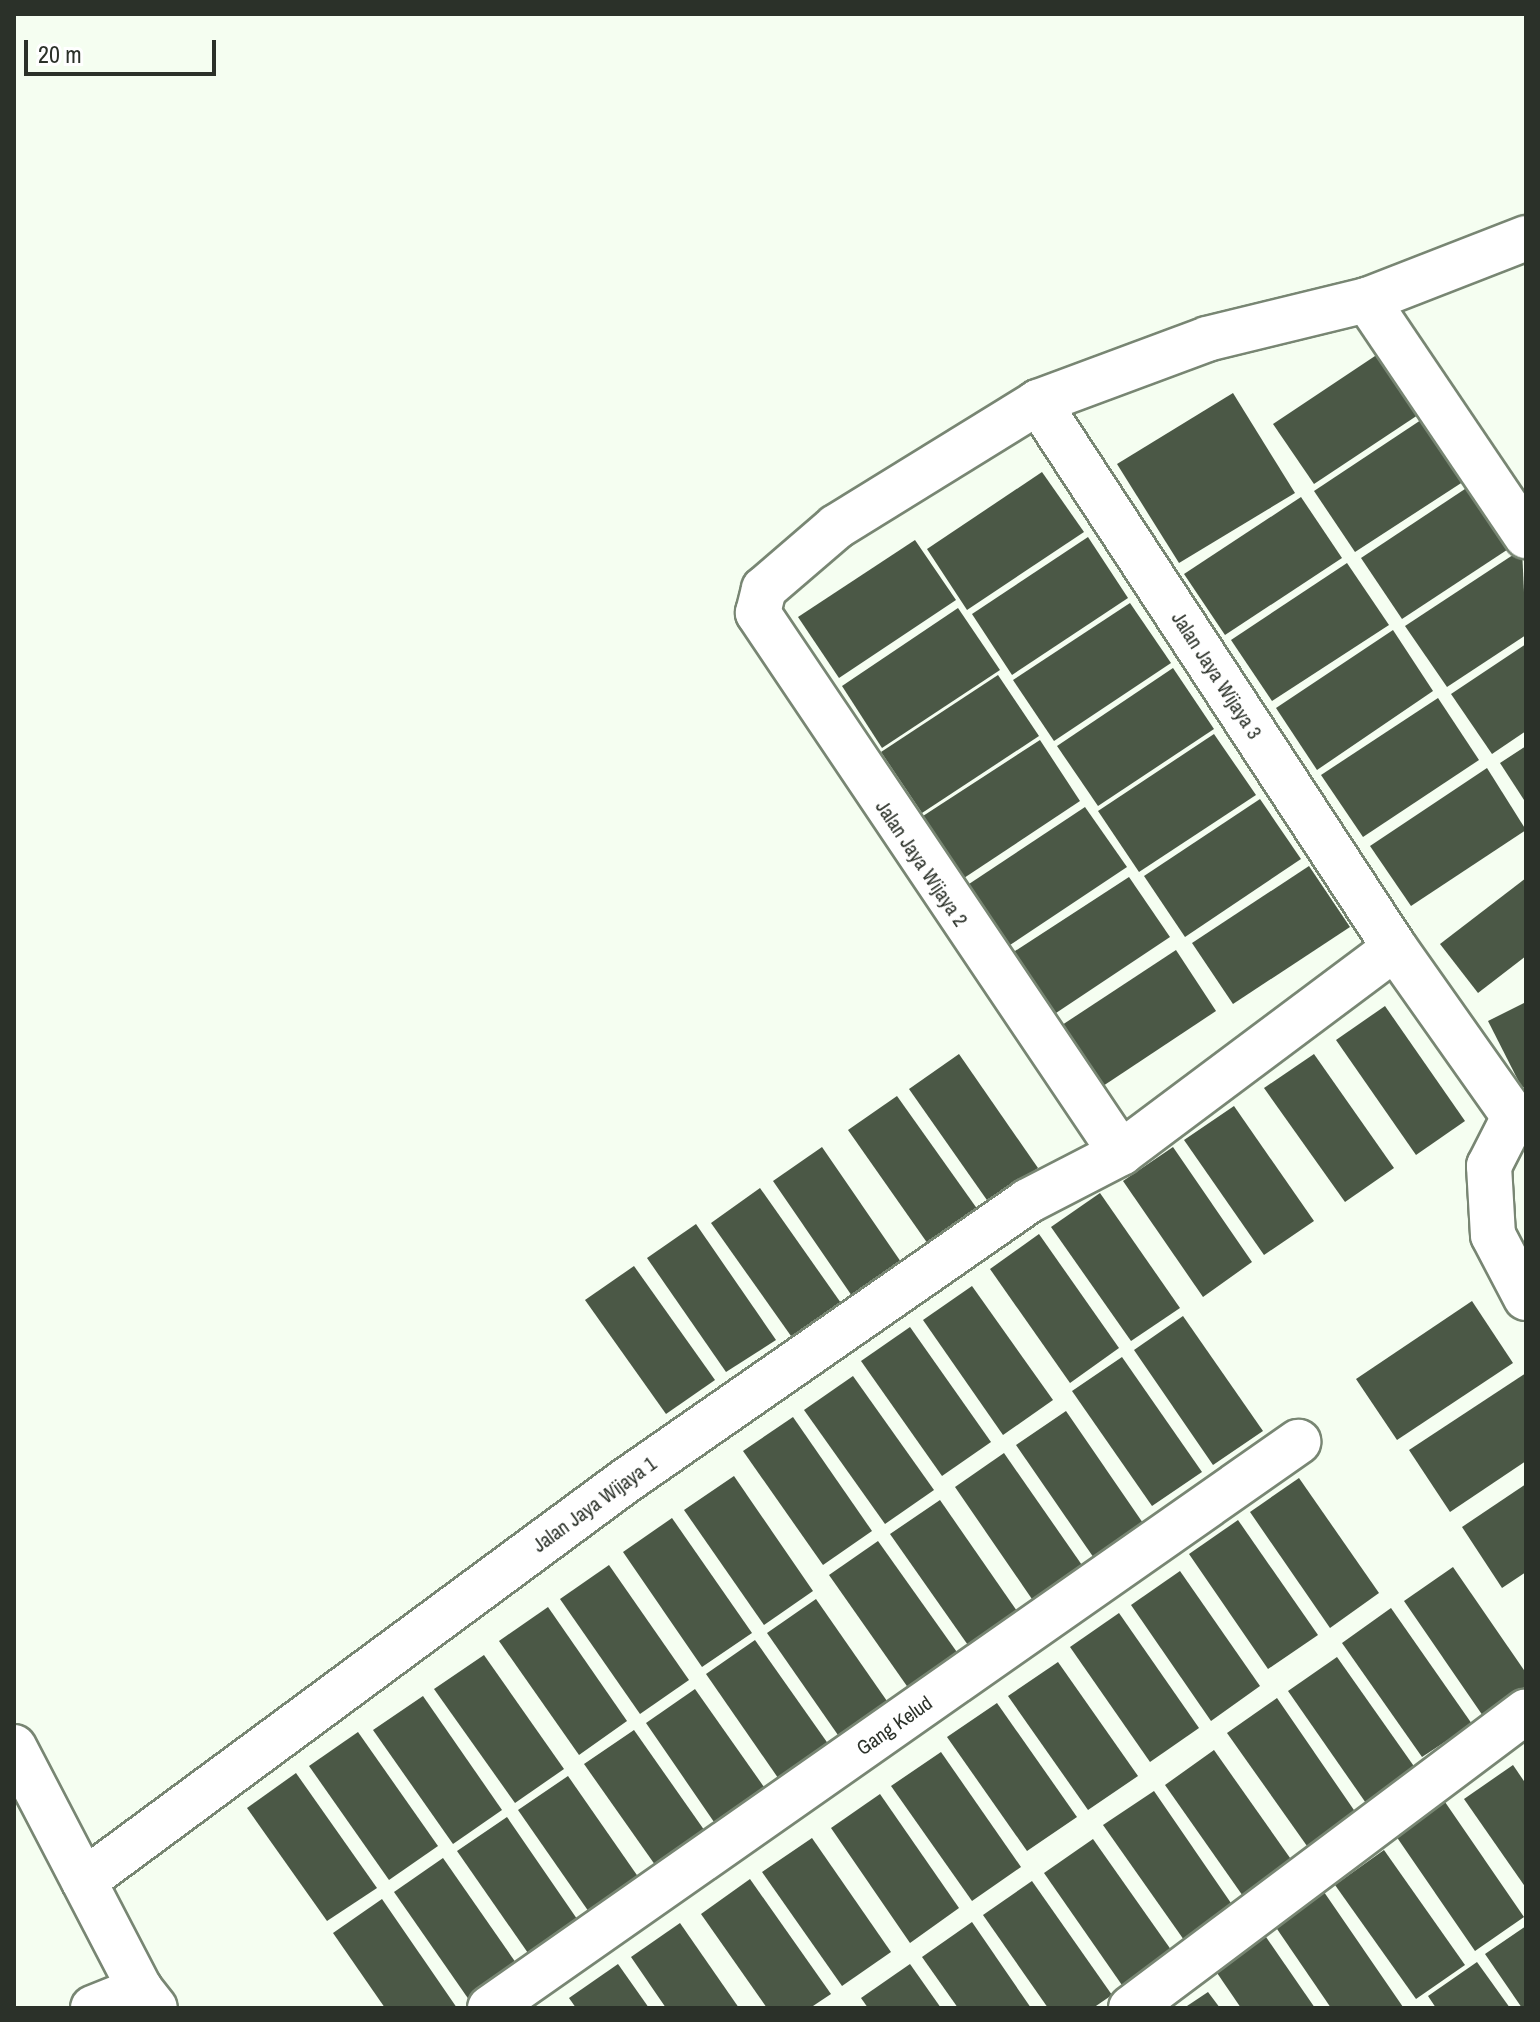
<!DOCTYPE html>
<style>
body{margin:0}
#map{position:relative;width:1540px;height:2022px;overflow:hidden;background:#f5fef1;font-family:"Archivo Narrow",sans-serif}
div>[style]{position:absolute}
.building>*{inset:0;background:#4b5846}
.roads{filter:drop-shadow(2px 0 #788673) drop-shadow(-2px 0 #788673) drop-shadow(0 2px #788673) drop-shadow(0 -2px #788673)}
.street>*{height:44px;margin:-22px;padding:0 22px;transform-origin:22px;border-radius:22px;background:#fff}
span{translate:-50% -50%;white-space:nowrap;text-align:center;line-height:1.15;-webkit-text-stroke:8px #fff;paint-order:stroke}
.street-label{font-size:20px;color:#2b3129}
.frame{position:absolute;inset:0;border:16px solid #2b3129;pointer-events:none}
.scale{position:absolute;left:24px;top:40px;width:192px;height:36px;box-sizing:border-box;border:4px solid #2b3129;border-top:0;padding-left:10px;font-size:24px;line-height:28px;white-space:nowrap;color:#2b3129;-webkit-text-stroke:6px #fff;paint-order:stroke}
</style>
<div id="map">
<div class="building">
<i style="clip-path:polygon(1390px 346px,1430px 407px,1314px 484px,1273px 424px)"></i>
<i style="clip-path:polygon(1233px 393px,1295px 493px,1179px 563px,1117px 464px)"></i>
<i style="clip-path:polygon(1430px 414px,1472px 476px,1355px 552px,1314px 491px)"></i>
<i style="clip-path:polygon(1042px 472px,1084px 532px,967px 610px,927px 549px)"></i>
<i style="clip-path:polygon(1477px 481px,1519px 542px,1402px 619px,1361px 558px)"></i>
<i style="clip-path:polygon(1301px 497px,1342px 558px,1225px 635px,1184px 574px)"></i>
<i style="clip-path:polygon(1088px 537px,1128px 598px,1012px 675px,972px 614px)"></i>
<i style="clip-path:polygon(915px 540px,956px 600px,839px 678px,798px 617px)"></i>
<i style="clip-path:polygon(1522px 549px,1526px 635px,1447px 687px,1405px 626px)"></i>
<i style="clip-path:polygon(1347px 563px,1389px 625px,1272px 701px,1231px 640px)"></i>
<i style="clip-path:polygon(1130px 603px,1171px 663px,1054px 741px,1013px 680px)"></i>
<i style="clip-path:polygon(958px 608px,1000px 670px,882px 748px,842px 686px)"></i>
<i style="clip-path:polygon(1393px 630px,1433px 691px,1317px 770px,1276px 708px)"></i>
<i style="clip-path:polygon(1526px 644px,1526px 731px,1492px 754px,1451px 694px)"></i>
<i style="clip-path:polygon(1173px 668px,1214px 729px,1098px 806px,1057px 746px)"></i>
<i style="clip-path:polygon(998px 675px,1039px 736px,922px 813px,881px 752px)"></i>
<i style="clip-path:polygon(1438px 698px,1479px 760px,1363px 837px,1321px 775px)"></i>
<i style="clip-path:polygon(1214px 734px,1256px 795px,1139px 872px,1098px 811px)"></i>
<i style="clip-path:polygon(1040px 740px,1080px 801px,964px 878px,923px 816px)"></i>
<i style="clip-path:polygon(1526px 746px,1526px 803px,1500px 763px)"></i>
<i style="clip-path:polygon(1487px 768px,1526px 830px,1411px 906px,1370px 846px)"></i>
<i style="clip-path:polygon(1260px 799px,1301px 859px,1185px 937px,1144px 876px)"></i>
<i style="clip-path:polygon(1085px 807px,1127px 867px,1010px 945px,969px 884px)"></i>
<i style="clip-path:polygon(1309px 866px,1350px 927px,1233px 1004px,1192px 943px)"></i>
<i style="clip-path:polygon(1129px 877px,1170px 937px,1053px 1015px,1012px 953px)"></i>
<i style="clip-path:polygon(1526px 878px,1526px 956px,1478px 993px,1440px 944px)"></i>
<i style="clip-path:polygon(1176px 950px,1216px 1011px,1100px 1088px,1059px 1027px)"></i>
<i style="clip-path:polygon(1526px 1002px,1526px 1086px,1522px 1088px,1488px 1021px)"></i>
<i style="clip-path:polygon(1385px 1006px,1465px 1121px,1416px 1155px,1336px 1040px)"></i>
<i style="clip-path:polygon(959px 1054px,1038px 1168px,989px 1203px,909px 1089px)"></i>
<i style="clip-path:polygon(1314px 1054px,1394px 1168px,1345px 1202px,1264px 1088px)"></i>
<i style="clip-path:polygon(897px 1096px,978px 1210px,928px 1244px,848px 1130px)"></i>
<i style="clip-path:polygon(1234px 1106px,1314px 1221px,1264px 1255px,1184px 1140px)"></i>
<i style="clip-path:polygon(822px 1147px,901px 1262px,852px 1296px,773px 1181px)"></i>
<i style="clip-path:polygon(1173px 1147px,1252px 1262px,1203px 1297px,1123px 1181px)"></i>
<i style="clip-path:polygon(760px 1188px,841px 1303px,791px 1336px,711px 1223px)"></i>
<i style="clip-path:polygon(1100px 1193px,1180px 1308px,1131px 1341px,1051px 1227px)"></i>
<i style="clip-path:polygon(696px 1224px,776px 1340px,726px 1372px,647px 1258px)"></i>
<i style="clip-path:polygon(1039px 1234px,1119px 1348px,1070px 1383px,990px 1269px)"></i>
<i style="clip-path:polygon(634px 1266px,715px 1380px,666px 1414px,585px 1300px)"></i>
<i style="clip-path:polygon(972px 1286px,1053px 1400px,1003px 1435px,923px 1320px)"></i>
<i style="clip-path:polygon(1472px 1301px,1513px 1363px,1397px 1440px,1356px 1379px)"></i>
<i style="clip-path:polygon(1183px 1316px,1263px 1431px,1213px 1465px,1134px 1350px)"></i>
<i style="clip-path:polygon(910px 1327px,991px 1442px,942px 1476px,861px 1361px)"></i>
<i style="clip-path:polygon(1122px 1357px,1202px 1472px,1152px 1506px,1072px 1391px)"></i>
<i style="clip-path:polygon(1526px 1373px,1526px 1461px,1450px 1512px,1409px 1450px)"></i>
<i style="clip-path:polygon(853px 1376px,934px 1490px,885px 1524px,804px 1410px)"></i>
<i style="clip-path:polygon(1066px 1411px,1145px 1526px,1096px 1561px,1016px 1445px)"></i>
<i style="clip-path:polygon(793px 1417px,872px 1531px,823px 1565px,743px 1451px)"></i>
<i style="clip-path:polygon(1004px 1453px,1084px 1568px,1034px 1602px,955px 1487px)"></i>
<i style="clip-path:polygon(734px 1476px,813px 1591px,764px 1625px,684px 1510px)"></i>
<i style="clip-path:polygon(1299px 1478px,1379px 1593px,1330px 1628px,1250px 1512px)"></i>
<i style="clip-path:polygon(1526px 1484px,1526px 1572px,1502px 1588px,1462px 1527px)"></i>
<i style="clip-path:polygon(940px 1500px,1019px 1614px,970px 1648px,890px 1534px)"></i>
<i style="clip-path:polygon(672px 1518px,752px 1633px,702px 1667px,623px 1552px)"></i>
<i style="clip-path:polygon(1238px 1520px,1318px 1635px,1268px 1669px,1189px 1554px)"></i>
<i style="clip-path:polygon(878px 1541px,959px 1655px,909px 1689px,829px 1575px)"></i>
<i style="clip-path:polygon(609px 1565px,689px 1680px,640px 1714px,560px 1599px)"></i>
<i style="clip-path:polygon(1453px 1567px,1526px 1673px,1526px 1686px,1483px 1716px,1404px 1601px)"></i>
<i style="clip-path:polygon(1180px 1571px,1260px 1686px,1211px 1721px,1131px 1605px)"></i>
<i style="clip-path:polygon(816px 1599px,896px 1714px,847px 1748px,767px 1633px)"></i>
<i style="clip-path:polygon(548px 1607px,627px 1721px,579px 1755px,499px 1641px)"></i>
<i style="clip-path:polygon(1391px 1608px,1472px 1724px,1422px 1757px,1342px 1643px)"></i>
<i style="clip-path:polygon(1119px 1613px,1199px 1728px,1150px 1762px,1070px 1647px)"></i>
<i style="clip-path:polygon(755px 1640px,836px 1755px,785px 1788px,706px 1674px)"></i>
<i style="clip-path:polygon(484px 1655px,564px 1769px,515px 1803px,434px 1689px)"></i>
<i style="clip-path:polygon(1337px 1657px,1418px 1772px,1368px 1806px,1288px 1691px)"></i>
<i style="clip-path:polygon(1058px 1662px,1138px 1776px,1088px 1810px,1008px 1696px)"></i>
<i style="clip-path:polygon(695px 1689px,776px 1804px,725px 1838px,646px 1723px)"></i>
<i style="clip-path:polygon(423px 1696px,502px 1810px,453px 1844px,373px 1730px)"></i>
<i style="clip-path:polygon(1277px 1698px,1356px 1813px,1307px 1846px,1227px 1733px)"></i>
<i style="clip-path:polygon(997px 1703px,1077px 1817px,1027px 1851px,947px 1737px)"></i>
<i style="clip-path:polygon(634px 1730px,714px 1844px,665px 1879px,584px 1764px)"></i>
<i style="clip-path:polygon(358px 1732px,438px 1846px,389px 1880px,309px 1766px)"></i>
<i style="clip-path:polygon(1214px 1750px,1295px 1865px,1245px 1899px,1165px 1785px)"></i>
<i style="clip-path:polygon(941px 1752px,1021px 1867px,972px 1901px,891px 1786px)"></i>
<i style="clip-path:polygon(1513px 1765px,1526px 1784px,1526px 1888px,1464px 1799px)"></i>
<i style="clip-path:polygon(296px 1773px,377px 1888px,327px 1921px,247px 1808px)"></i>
<i style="clip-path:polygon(568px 1776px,648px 1891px,598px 1925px,518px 1810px)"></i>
<i style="clip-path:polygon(1154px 1791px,1233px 1906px,1184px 1940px,1103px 1825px)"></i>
<i style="clip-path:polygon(880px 1794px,959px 1908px,910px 1943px,831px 1828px)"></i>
<i style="clip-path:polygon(1445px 1802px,1524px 1917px,1475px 1951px,1396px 1836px)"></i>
<i style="clip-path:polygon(507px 1817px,586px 1932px,537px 1966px,457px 1851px)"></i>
<i style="clip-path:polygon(812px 1838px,891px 1952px,842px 1986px,762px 1872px)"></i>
<i style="clip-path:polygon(1093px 1839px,1174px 1954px,1124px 1988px,1044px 1873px)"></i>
<i style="clip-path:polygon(1384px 1850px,1465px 1965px,1416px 1999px,1335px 1885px)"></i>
<i style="clip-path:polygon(443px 1858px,523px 1973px,474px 2007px,394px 1892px)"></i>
<i style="clip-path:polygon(750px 1879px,831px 1994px,810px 2008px,767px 2008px,701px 1914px)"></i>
<i style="clip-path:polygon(1032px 1881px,1112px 1995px,1093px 2008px,1048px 2008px,983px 1915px)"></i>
<i style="clip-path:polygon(1324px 1892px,1403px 2007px,1402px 2008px,1331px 2008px,1275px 1926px)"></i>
<i style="clip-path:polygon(382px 1899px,457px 2008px,385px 2008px,333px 1933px)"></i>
<i style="clip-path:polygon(972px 1922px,1031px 2008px,958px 2008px,922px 1957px)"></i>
<i style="clip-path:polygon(680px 1923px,739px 2008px,666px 2008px,631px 1957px)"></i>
<i style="clip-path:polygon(1526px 1926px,1526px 2008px,1522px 2008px,1485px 1954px)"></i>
<i style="clip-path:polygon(1266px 1937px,1315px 2008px,1241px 2008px,1215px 1970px)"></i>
<i style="clip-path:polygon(1477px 1962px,1510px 2008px,1436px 2008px,1428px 1996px)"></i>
<i style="clip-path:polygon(618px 1964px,649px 2008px,576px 2008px,569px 1998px)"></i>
<i style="clip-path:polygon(910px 1964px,941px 2008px,868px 2008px,861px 1998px)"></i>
<i style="clip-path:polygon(1208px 1992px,1220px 2008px,1184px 2008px)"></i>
</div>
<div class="roads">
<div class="street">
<i style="left:1367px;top:300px;width:171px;rotate:-21.3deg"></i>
<i style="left:1038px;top:402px;width:652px;rotate:56.82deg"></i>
<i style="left:1395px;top:948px;width:207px;rotate:54.8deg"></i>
<i style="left:1514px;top:1117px;width:55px;rotate:117deg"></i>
<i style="left:1489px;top:1166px;width:69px;rotate:86.7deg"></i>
<i style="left:1493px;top:1235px;width:71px;rotate:62.4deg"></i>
<i style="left:1121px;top:1153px;width:651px;rotate:-123.91deg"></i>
<i style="left:758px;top:613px;width:25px;rotate:-76deg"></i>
<i style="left:764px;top:589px;width:95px;rotate:-40.7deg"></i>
<i style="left:836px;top:527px;width:238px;rotate:-31.7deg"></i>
<i style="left:1038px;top:402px;width:180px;rotate:-20.4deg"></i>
<i style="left:1207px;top:339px;width:165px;rotate:-13.7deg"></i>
<i style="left:1367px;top:300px;width:285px;rotate:56deg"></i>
<i style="left:14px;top:1747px;width:273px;rotate:62.5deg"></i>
<i style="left:140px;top:1989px;width:24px;rotate:52deg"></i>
<i style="left:84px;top:1881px;width:671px;rotate:-36.46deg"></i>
<i style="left:624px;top:1482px;width:492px;rotate:-34.8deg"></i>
<i style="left:1028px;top:1201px;width:105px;rotate:-27.3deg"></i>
<i style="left:1121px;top:1153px;width:342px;rotate:-36.8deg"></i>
<i style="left:93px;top:2008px;width:51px;rotate:-22deg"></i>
<i style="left:490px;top:2008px;width:987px;rotate:-35.01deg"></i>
<i style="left:1131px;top:2008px;width:494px;rotate:-36.9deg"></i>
</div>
</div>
<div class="street-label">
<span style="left:1217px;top:675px;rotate:57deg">Jalan Jaya Wijaya 3</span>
<span style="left:922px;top:863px;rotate:56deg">Jalan Jaya Wijaya 2</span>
<span style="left:594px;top:1504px;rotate:-36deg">Jalan Jaya Wijaya 1</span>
<span style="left:894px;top:1725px;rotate:-35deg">Gang Kelud</span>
</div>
<div class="frame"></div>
<div class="scale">20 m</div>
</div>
